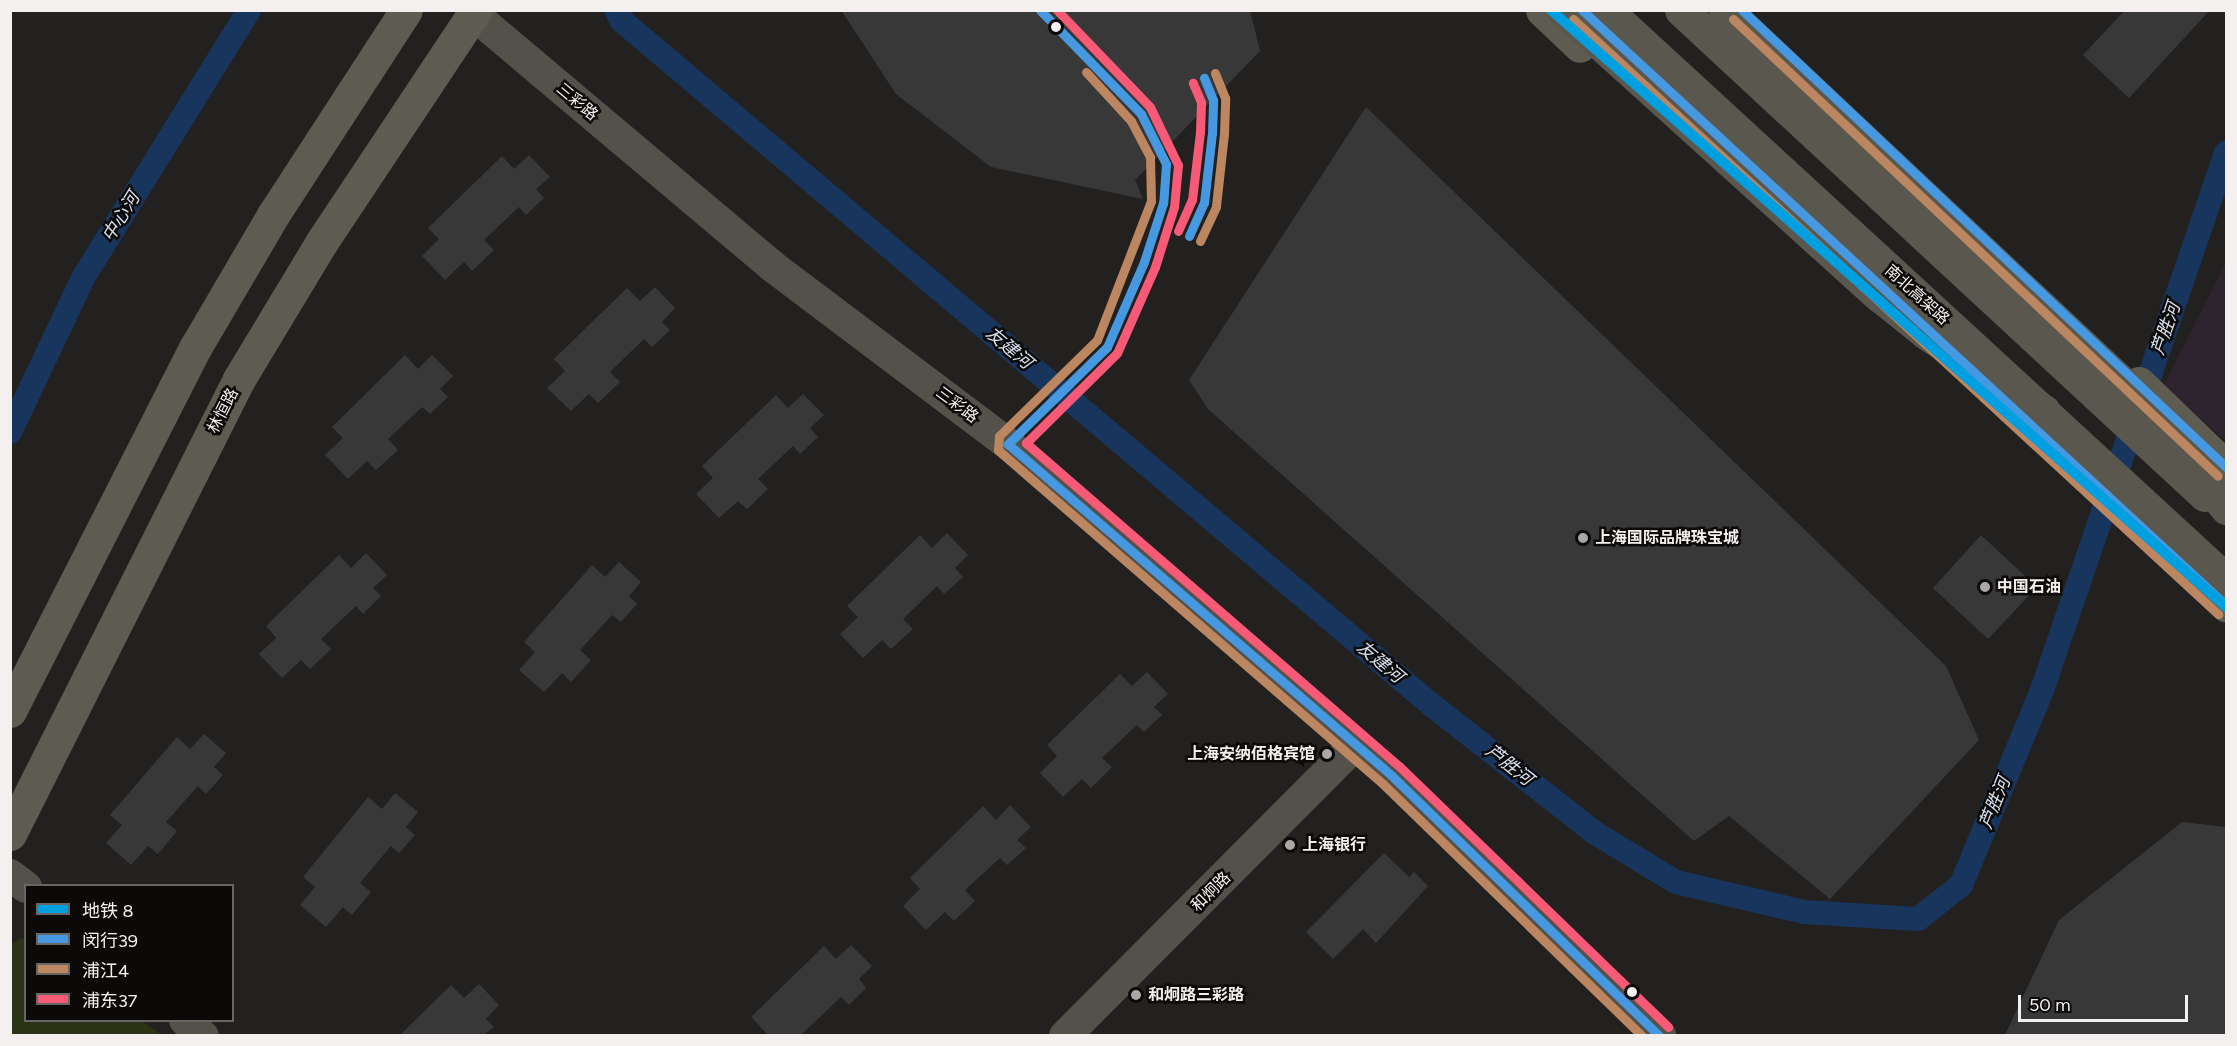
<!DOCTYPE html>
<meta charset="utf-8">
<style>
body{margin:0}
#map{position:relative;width:2237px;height:1046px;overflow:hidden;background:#23211f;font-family:Figtree,"Noto Sans SC",sans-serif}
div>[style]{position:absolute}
.commercial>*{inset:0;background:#2d242f}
.green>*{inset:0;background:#2a3313}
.canal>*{height:24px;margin:-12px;padding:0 12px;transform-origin:12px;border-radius:12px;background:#18355d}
.building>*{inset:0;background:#393838}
.minor>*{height:32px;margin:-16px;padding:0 16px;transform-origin:16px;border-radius:16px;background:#54514a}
.major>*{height:33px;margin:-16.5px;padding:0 16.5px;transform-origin:16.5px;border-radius:16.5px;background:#5e5b51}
.highway>*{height:33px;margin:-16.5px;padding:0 16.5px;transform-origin:16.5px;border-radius:16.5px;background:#5a584e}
.highway-bridge>*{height:33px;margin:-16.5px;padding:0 16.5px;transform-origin:16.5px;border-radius:16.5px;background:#5a584e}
.bus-1>*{height:9px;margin:-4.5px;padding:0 4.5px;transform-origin:4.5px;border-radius:4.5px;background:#4699e1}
.bus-2>*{height:9px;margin:-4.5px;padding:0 4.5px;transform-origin:4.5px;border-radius:4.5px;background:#bb8660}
.bus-3>*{height:9px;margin:-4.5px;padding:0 4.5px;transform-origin:4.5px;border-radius:4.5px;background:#f75a77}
.metro-1>*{height:10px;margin:-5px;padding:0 5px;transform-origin:5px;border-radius:5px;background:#009fdf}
.dots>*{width:16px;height:16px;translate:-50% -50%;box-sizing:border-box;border:3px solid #0c0a09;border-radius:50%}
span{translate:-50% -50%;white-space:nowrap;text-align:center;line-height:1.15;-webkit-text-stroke:5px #0c0a09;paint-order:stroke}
.street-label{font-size:16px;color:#f3f0ef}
.poi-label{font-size:16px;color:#f3f0ef;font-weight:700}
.left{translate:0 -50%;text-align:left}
.right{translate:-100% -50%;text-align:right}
.water-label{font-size:18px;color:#d6e0ef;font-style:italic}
.frame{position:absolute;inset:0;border:12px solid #f3f0ef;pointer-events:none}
.legend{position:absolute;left:24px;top:884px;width:210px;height:138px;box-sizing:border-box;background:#0c0a09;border:2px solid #686665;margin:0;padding:8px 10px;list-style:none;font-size:18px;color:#f3f0ef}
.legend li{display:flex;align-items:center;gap:12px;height:30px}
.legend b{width:30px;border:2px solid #686665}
.scale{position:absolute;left:2018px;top:995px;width:170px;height:27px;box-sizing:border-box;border:3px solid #f3f0ef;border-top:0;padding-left:8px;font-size:18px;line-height:21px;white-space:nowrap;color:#f3f0ef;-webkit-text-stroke:4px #0c0a09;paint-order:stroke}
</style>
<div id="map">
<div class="commercial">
<i style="clip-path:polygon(2226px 262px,2226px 441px,2164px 385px)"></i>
</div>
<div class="green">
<i style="clip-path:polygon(21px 938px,25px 939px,26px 1020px,142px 1021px,162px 1035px,11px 1035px,11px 944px)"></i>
</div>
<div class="canal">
<i style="left:616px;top:10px;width:13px;rotate:61deg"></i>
<i style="left:622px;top:21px;width:1062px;rotate:40.19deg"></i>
<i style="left:1433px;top:706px;width:206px;rotate:38.1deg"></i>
<i style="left:1595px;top:833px;width:95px;rotate:31.2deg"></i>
<i style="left:1676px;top:882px;width:131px;rotate:13.2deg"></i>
<i style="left:1804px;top:912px;width:114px;rotate:3.5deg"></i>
<i style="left:1918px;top:919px;width:55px;rotate:-38.3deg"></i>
<i style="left:1961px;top:885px;width:211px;rotate:-67.4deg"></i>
<i style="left:2042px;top:690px;width:568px;rotate:-71.09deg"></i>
<i style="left:10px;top:432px;width:170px;rotate:-64.6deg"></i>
<i style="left:83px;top:278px;width:315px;rotate:-58.2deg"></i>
</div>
<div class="building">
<i style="clip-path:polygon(841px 10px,1250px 10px,1260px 51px,1135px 180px,1143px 199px,991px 167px,896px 94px)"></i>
<i style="clip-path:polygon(2125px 10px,2210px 10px,2129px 98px,2083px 55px)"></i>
<i style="clip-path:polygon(1366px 107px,1946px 666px,1979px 740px,1830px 899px,1729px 816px,1694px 841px,1208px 409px,1189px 380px)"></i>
<i style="clip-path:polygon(529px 155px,550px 177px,536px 189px,544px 198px,526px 215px,519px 207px,484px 240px,494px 250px,472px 271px,464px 262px,445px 280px,422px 256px,439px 239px,428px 228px,502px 156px,514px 169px)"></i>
<i style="clip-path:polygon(655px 287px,675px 308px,662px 322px,670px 330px,652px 347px,644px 339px,610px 372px,620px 382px,598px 403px,589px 394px,571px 411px,547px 388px,565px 371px,554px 359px,627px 288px,640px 301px)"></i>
<i style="clip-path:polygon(405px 355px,418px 369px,432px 355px,453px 376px,440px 389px,448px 397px,430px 414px,422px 407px,388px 439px,398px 450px,376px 470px,367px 461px,348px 479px,325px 455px,343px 438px,332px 427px)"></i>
<i style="clip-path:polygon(803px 394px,824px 415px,810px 428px,818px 437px,800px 454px,793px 446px,758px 479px,768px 489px,747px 509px,738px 501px,719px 518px,696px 494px,713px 478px,702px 466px,776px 395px,788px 408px)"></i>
<i style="clip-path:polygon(947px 533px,968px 555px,955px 568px,963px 577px,944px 594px,937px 586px,903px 619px,913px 629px,891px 649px,882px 640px,863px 658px,840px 634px,858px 617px,847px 606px,920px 535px,932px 548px)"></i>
<i style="clip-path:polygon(1981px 535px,2037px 587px,1988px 639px,1933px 588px)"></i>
<i style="clip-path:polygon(366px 553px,387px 575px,373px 588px,381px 596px,363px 614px,356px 606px,321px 639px,331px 649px,310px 669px,301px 660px,282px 678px,259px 654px,276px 638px,266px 626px,339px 555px,351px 568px)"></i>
<i style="clip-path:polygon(619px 562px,641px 582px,629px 596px,637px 604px,621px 622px,612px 615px,580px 650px,591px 660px,571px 682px,562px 673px,544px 692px,519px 670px,535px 652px,524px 642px,592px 565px,605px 577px)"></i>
<i style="clip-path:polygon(1147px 672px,1168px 694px,1154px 707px,1162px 715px,1144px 732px,1137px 725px,1102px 758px,1112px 767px,1091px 788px,1082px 779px,1063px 797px,1040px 773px,1057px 756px,1047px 745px,1120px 674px,1132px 686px)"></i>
<i style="clip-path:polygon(204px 734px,226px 753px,214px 767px,223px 775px,206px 794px,198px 786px,166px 822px,177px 831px,158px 854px,148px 846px,131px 865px,106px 843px,122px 825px,110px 815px,177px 737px,190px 749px)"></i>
<i style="clip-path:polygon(395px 793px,418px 812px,406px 827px,415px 835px,399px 853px,391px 846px,360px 883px,371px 892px,352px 915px,343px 907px,326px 927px,300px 905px,315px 887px,303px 877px,368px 797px,382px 809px)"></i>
<i style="clip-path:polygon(1010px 805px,1031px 827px,1017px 840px,1026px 848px,1007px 865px,1000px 858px,965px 890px,975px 901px,954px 921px,945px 912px,926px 930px,903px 906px,920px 889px,910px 878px,983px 806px,996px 820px)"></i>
<i style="clip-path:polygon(2182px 822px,2226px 827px,2226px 1035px,2005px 1035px,2059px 920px)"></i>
<i style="clip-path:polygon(1384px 853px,1409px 877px,1414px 872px,1428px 886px,1376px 943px,1363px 929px,1333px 959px,1306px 932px)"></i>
<i style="clip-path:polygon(851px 945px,872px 966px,859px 979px,866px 988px,849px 1005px,841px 997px,801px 1035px,768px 1035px,751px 1017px,824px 946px,836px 959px)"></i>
<i style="clip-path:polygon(479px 984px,499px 1005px,486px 1019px,494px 1027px,484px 1035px,400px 1035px,451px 985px,464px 998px)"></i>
</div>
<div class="minor">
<i style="left:473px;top:14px;width:391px;rotate:40.1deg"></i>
<i style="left:772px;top:266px;width:296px;rotate:37deg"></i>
<i style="left:1008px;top:444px;width:506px;rotate:40.83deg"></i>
<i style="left:1391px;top:775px;width:375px;rotate:44.1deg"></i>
<i style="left:10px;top:875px;width:20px;rotate:37deg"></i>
<i style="left:185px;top:1020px;width:24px;rotate:42deg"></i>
<i style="left:1065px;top:1036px;width:411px;rotate:-45.1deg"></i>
</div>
<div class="major">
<i style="left:1542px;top:10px;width:52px;rotate:43.5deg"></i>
<i style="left:2139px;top:383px;width:121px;rotate:44deg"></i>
<i style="left:1991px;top:387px;width:321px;rotate:42.9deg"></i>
<i style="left:10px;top:711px;width:407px;rotate:-63deg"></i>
<i style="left:195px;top:348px;width:154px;rotate:-59.6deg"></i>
<i style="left:273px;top:215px;width:244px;rotate:-57deg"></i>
<i style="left:10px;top:834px;width:509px;rotate:-63.28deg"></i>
<i style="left:239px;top:379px;width:159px;rotate:-58.9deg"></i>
<i style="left:321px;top:243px;width:280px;rotate:-56.4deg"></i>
</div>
<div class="highway">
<i style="left:1606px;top:10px;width:842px;rotate:42.59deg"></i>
<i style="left:1681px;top:10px;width:714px;rotate:42.79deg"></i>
</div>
<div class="highway-bridge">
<i style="left:1563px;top:10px;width:427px;rotate:42.1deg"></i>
<i style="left:1880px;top:296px;width:59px;rotate:38.8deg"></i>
<i style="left:1926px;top:333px;width:141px;rotate:33.5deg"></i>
<i style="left:1725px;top:10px;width:542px;rotate:43.21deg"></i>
<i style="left:2120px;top:381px;width:93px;rotate:48.1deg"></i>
<i style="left:2182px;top:450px;width:73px;rotate:52.8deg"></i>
</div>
<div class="bus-1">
<i style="left:1040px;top:10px;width:145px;rotate:45.8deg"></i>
<i style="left:1141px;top:114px;width:56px;rotate:63.4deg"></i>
<i style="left:1166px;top:164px;width:39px;rotate:94deg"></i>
<i style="left:1163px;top:203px;width:62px;rotate:107.9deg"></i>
<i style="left:1144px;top:262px;width:93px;rotate:113.5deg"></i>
<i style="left:1107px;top:347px;width:139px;rotate:135.6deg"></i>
<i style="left:1008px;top:444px;width:506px;rotate:40.83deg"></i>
<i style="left:1391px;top:775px;width:374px;rotate:44.2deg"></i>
<i style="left:1582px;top:10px;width:877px;rotate:42.74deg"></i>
<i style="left:1742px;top:10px;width:666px;rotate:43.36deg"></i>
<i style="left:1189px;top:236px;width:36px;rotate:-66deg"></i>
<i style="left:1204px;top:203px;width:70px;rotate:-83.5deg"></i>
<i style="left:1212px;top:133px;width:33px;rotate:-88deg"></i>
<i style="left:1213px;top:100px;width:24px;rotate:-112deg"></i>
</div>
<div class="bus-2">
<i style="left:1573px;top:19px;width:878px;rotate:42.69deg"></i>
<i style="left:1733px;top:19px;width:666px;rotate:43.3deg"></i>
<i style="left:1086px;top:72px;width:67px;rotate:47.4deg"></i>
<i style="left:1131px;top:121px;width:41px;rotate:62.2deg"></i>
<i style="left:1150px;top:157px;width:44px;rotate:88.7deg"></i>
<i style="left:1151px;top:201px;width:149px;rotate:111.2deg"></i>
<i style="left:1097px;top:340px;width:137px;rotate:135.6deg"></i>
<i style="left:999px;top:436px;width:14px;rotate:94deg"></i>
<i style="left:998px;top:450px;width:510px;rotate:40.94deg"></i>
<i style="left:1383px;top:784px;width:361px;rotate:44.2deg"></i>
<i style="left:1200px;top:241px;width:38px;rotate:-65deg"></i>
<i style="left:1216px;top:206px;width:72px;rotate:-83.7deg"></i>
<i style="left:1224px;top:134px;width:36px;rotate:-88deg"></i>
<i style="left:1225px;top:98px;width:27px;rotate:-112deg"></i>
</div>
<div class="bus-3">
<i style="left:1057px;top:10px;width:134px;rotate:46.2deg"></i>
<i style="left:1150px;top:107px;width:64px;rotate:64.2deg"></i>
<i style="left:1178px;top:165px;width:42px;rotate:95.4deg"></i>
<i style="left:1174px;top:207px;width:63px;rotate:107.6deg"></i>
<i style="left:1155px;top:267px;width:94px;rotate:113.8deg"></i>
<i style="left:1117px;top:353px;width:128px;rotate:135.3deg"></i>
<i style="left:1026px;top:443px;width:493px;rotate:40.9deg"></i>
<i style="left:1399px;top:766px;width:375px;rotate:44.1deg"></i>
<i style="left:1178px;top:231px;width:34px;rotate:-66deg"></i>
<i style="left:1192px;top:200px;width:68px;rotate:-83.3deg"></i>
<i style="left:1200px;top:132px;width:30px;rotate:-88deg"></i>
<i style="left:1201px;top:102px;width:21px;rotate:-113deg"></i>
</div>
<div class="metro-1">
<i style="left:1551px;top:10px;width:901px;rotate:41.49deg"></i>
</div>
<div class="dots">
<i style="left:1056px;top:27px;background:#f3f0ef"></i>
<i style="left:1583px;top:538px;background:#aaa8a6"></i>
<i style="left:1985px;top:587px;background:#aaa8a6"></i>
<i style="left:1327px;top:754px;background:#aaa8a6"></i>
<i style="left:1290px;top:845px;background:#aaa8a6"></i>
<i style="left:1632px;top:992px;background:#f3f0ef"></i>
<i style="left:1136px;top:995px;background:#aaa8a6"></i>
</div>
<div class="street-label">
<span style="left:577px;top:102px;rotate:40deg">三彩路</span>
<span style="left:1917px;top:295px;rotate:42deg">南北高架路</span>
<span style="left:957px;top:405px;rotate:37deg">三彩路</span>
<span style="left:223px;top:411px;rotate:-63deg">林恒路</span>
<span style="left:1211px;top:892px;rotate:-45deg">和炯路</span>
</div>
<div class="poi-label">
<span class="left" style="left:1595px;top:538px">上海国际品牌珠宝城</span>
<span class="left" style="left:1997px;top:587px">中国石油</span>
<span class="right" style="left:1315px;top:754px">上海安纳佰格宾馆</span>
<span class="left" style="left:1302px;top:845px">上海银行</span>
<span class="left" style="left:1148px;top:995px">和炯路三彩路</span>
</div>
<div class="water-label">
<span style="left:121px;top:217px;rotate:-58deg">中心河</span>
<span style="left:2166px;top:329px;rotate:-71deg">芦胜河</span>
<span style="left:1009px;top:348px;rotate:40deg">友建河</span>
<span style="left:1380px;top:662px;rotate:40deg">友建河</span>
<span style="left:1509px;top:765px;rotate:38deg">芦胜河</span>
<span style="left:1995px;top:803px;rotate:-68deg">芦胜河</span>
</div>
<div class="frame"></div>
<ul class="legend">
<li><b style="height:8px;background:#009fdf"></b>地铁 8</li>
<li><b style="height:8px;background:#4699e1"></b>闵行39</li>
<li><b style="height:8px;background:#bb8660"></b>浦江4</li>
<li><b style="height:8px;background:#f75a77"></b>浦东37</li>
</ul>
<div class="scale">50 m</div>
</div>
